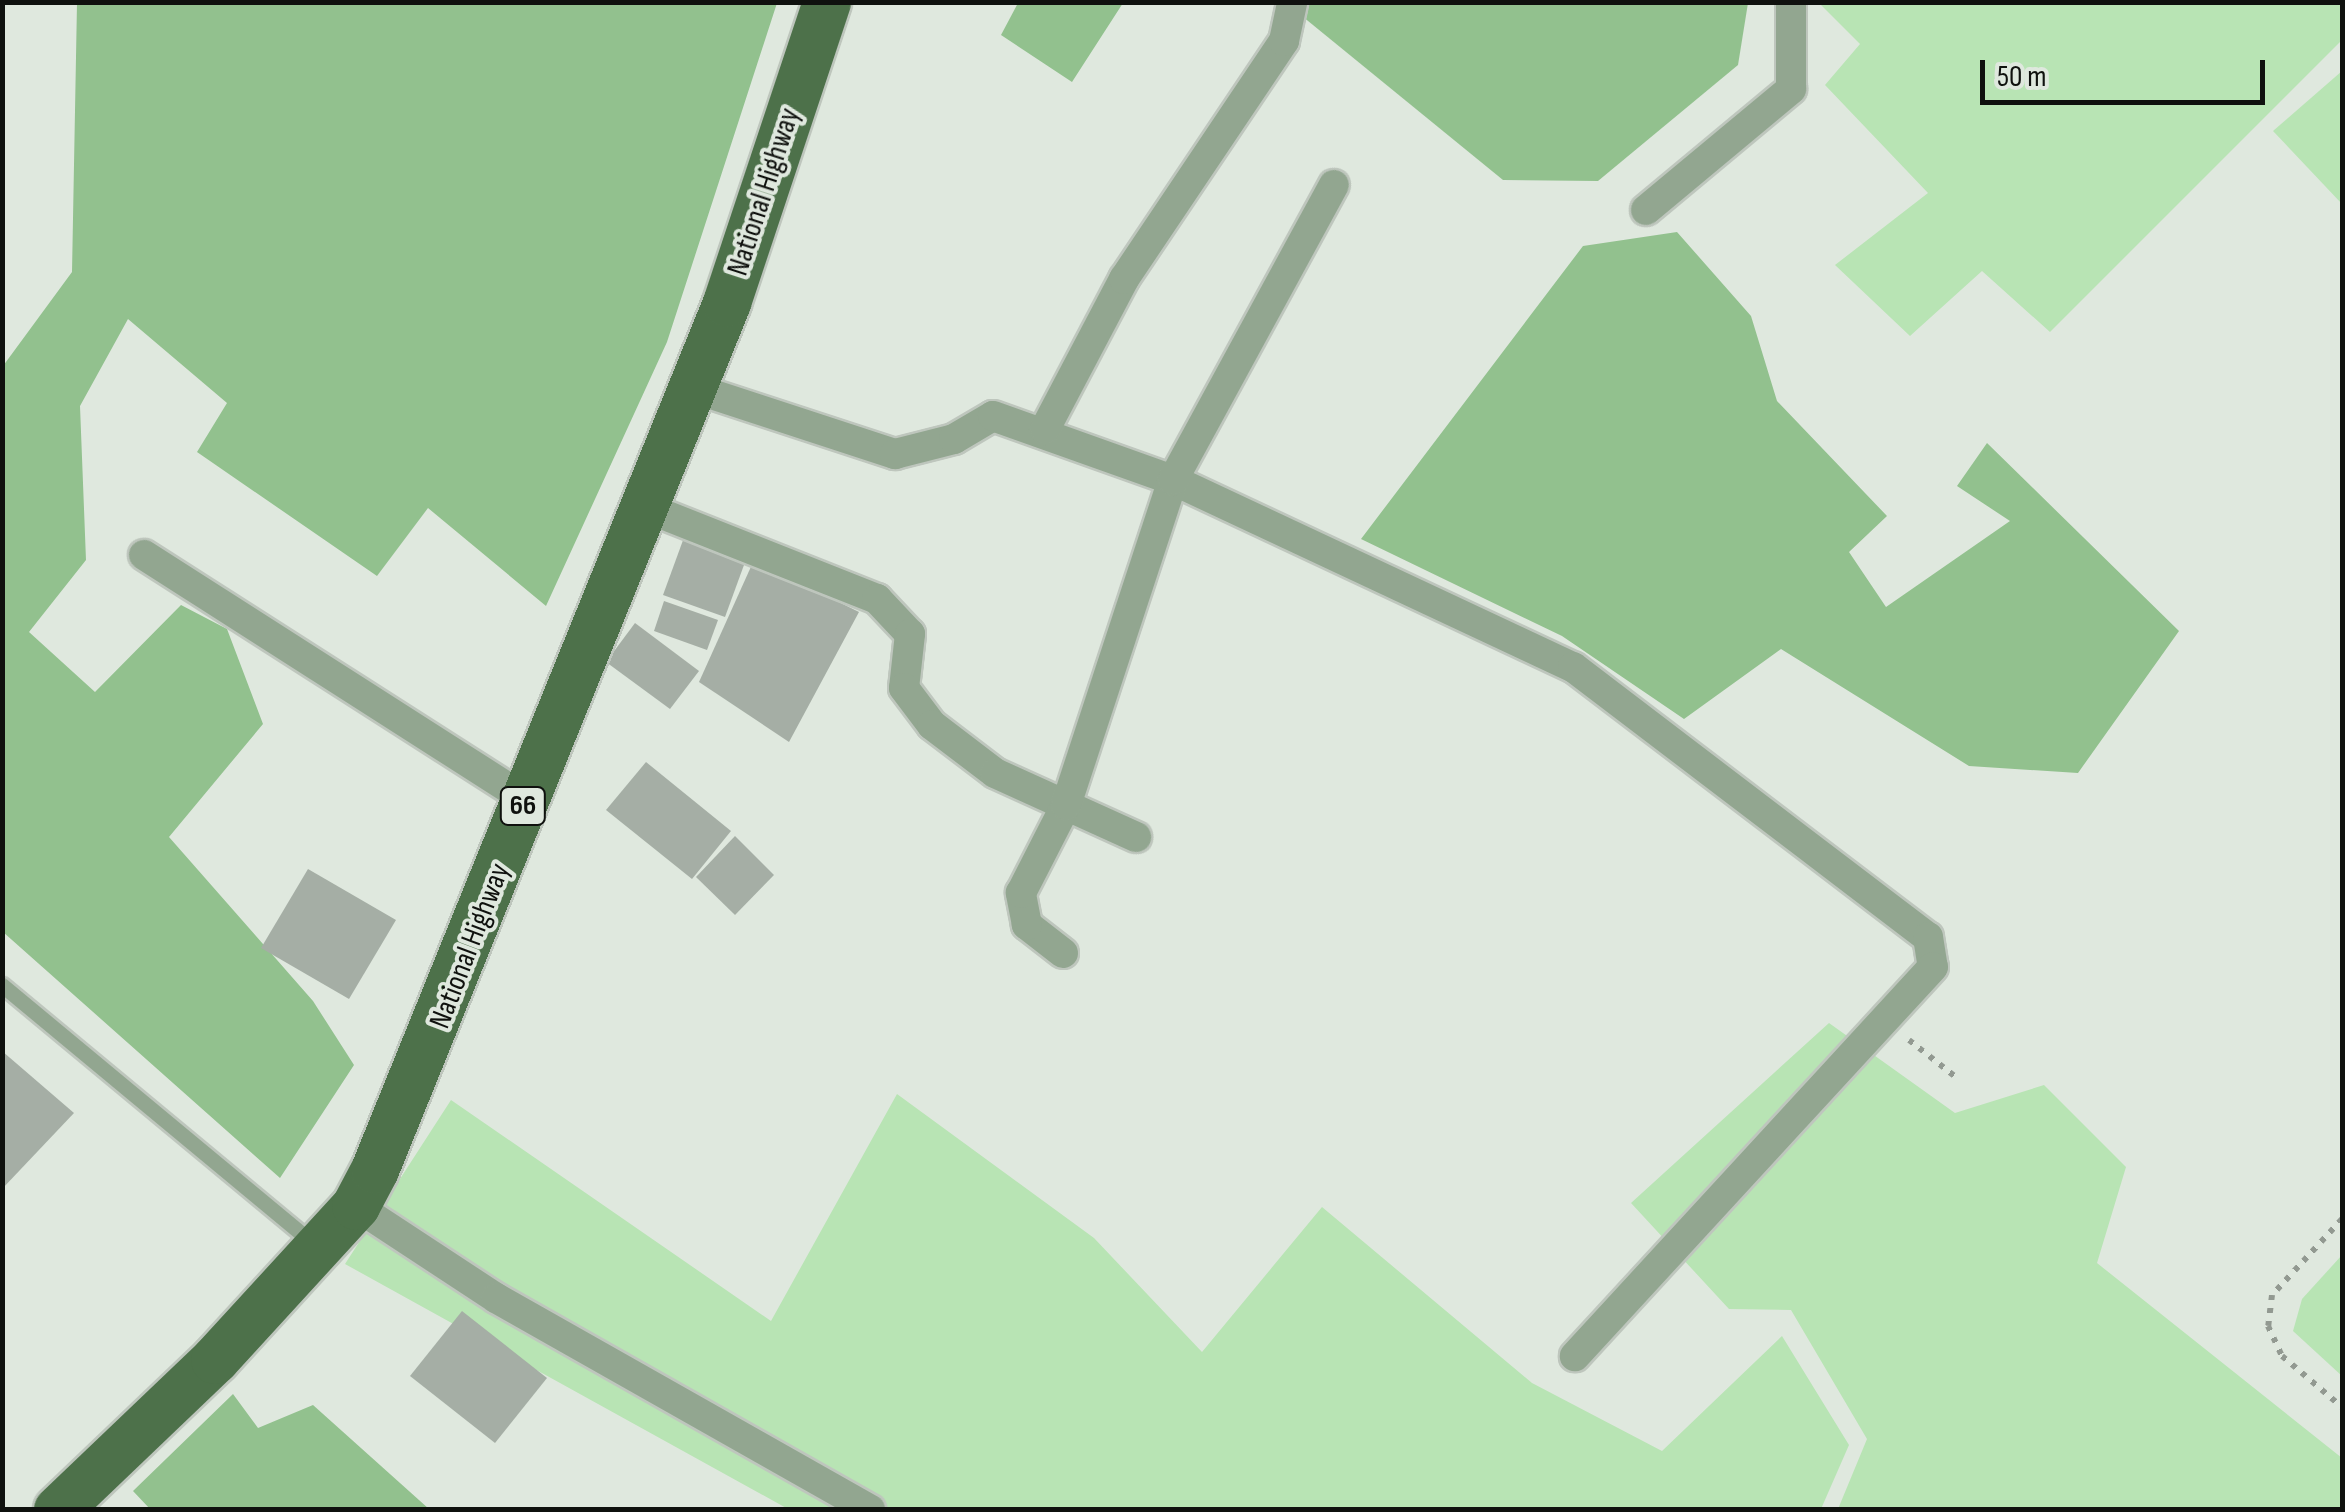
<!DOCTYPE html>
<style>
body{margin:0}
#map{position:relative;width:2345px;height:1512px;overflow:hidden;background:#dfe8de;font-family:"Sofia Sans Condensed",sans-serif}
div>[style]{position:absolute}
.green>*{inset:0;background:#b8e4b4}
.forest>*{inset:0;background:#92c18e}
.building>*{inset:0;background:#a5aea5}
.path>*{height:6px;margin-top:-3px;transform-origin:0;background:repeating-linear-gradient(90deg,#929991 0 5px,transparent 0 13px)}
.roads{filter:drop-shadow(2px 0 #bec6bd) drop-shadow(-2px 0 #bec6bd) drop-shadow(0 2px #bec6bd) drop-shadow(0 -2px #bec6bd)}
.lane>*{height:15px;margin:-7.5px;padding:0 7.5px;transform-origin:7.5px;border-radius:7.5px;background:#92a690}
.street>*{height:30px;margin:-15px;padding:0 15px;transform-origin:15px;border-radius:15px;background:#92a690}
.primary>*{height:48px;margin:-24px;padding:0 24px;transform-origin:24px;border-radius:24px;background:#4d714a}
span{translate:-50% -50%;white-space:nowrap;text-align:center;line-height:1.15;-webkit-text-stroke:8px #dfe8de;paint-order:stroke}
.shield-label span{padding:2px 8px;background:#dfe8de;border:2px solid;border-radius:8px;-webkit-text-stroke-width:0}
.shield-label{font-size:28px;color:#0f110e;font-weight:700}
.street-label{font-size:30px;color:#0f110e}
.frame{position:absolute;inset:0;border:5px solid #0f110e;pointer-events:none}
.scale{position:absolute;left:1980px;top:60px;width:285px;height:45px;box-sizing:border-box;border:5px solid #0f110e;border-top:0;padding-left:12px;font-size:30px;line-height:35px;white-space:nowrap;color:#0f110e;-webkit-text-stroke:8px #dfe8de;paint-order:stroke}
</style>
<div id="map">
<div class="green">
<i style="clip-path:polygon(1819px 3px,2342px 3px,2342px 40px,2050px 332px,1982px 271px,1910px 336px,1835px 265px,1928px 193px,1825px 85px,1860px 44px)"></i>
<i style="clip-path:polygon(2342px 71px,2342px 204px,2273px 131px)"></i>
<i style="clip-path:polygon(1829px 1023px,1955px 1113px,2044px 1085px,2126px 1167px,2097px 1263px,2342px 1458px,2342px 1509px,1838px 1509px,1867px 1439px,1791px 1310px,1729px 1309px,1631px 1203px)"></i>
<i style="clip-path:polygon(897px 1094px,1094px 1238px,1202px 1352px,1322px 1207px,1532px 1383px,1662px 1451px,1782px 1336px,1849px 1445px,1821px 1509px,788px 1509px,345px 1264px,451px 1100px,771px 1321px)"></i>
<i style="clip-path:polygon(2342px 1255px,2342px 1376px,2293px 1331px,2302px 1299px)"></i>
</div>
<div class="forest">
<i style="clip-path:polygon(77px 3px,777px 3px,667px 342px,546px 606px,428px 508px,377px 576px,197px 452px,227px 403px,128px 319px,80px 406px,86px 560px,29px 632px,95px 692px,181px 605px,227px 629px,263px 724px,169px 837px,313px 1001px,354px 1065px,280px 1178px,3px 932px,3px 366px,72px 272px)"></i>
<i style="clip-path:polygon(1018px 3px,1018px 2px,1123px 3px,1072px 82px,1001px 35px)"></i>
<i style="clip-path:polygon(1286px 3px,1748px 3px,1738px 65px,1598px 181px,1503px 180px)"></i>
<i style="clip-path:polygon(1677px 232px,1751px 316px,1777px 401px,1887px 516px,1849px 552px,1886px 607px,2010px 521px,1957px 486px,1987px 443px,2179px 631px,2078px 773px,1969px 766px,1781px 649px,1684px 719px,1562px 636px,1361px 539px,1583px 246px)"></i>
<i style="clip-path:polygon(233px 1394px,258px 1428px,313px 1405px,429px 1509px,150px 1509px,133px 1491px)"></i>
</div>
<div class="building">
<i style="clip-path:polygon(686px 532px,748px 554px,725px 617px,663px 595px)"></i>
<i style="clip-path:polygon(754px 560px,859px 612px,789px 742px,699px 682px)"></i>
<i style="clip-path:polygon(664px 601px,718px 620px,707px 650px,654px 631px)"></i>
<i style="clip-path:polygon(635px 623px,699px 671px,670px 709px,606px 662px)"></i>
<i style="clip-path:polygon(646px 762px,731px 831px,692px 879px,606px 810px)"></i>
<i style="clip-path:polygon(735px 836px,774px 875px,735px 915px,696px 877px)"></i>
<i style="clip-path:polygon(308px 869px,396px 920px,349px 999px,261px 948px)"></i>
<i style="clip-path:polygon(2px 1051px,74px 1113px,2px 1189px)"></i>
<i style="clip-path:polygon(462px 1311px,547px 1378px,495px 1443px,410px 1376px)"></i>
</div>
<div class="path">
<i style="left:1909px;top:1040px;width:61px;rotate:38.4deg"></i>
<i style="left:2342px;top:1219px;width:103px;rotate:132.6deg"></i>
<i style="left:2272px;top:1295px;width:31px;rotate:97deg"></i>
<i style="left:2268px;top:1326px;width:33px;rotate:65deg"></i>
<i style="left:2282px;top:1356px;width:79px;rotate:40.4deg"></i>
</div>
<div class="roads">
<div class="lane">
<i style="left:2px;top:985px;width:405px;rotate:39.7deg"></i>
</div>
<div class="street">
<i style="left:1646px;top:210px;width:189px;rotate:-39.8deg"></i>
<i style="left:1791px;top:89px;width:87px;rotate:-90deg"></i>
<i style="left:693px;top:388px;width:213px;rotate:18.1deg"></i>
<i style="left:895px;top:454px;width:61px;rotate:-14.3deg"></i>
<i style="left:954px;top:439px;width:45px;rotate:-30.5deg"></i>
<i style="left:993px;top:416px;width:191px;rotate:19.6deg"></i>
<i style="left:1173px;top:480px;width:442px;rotate:25.1deg"></i>
<i style="left:1573px;top:667px;width:446px;rotate:37.3deg"></i>
<i style="left:1928px;top:937px;width:30px;rotate:81deg"></i>
<i style="left:1933px;top:967px;width:529px;rotate:132.62deg"></i>
<i style="left:1045px;top:429px;width:170px;rotate:-62.2deg"></i>
<i style="left:1124px;top:279px;width:287px;rotate:-56.1deg"></i>
<i style="left:1284px;top:41px;width:40px;rotate:-78deg"></i>
<i style="left:642px;top:506px;width:253px;rotate:21.6deg"></i>
<i style="left:877px;top:599px;width:48px;rotate:46.7deg"></i>
<i style="left:910px;top:634px;width:54px;rotate:96.3deg"></i>
<i style="left:904px;top:688px;width:46px;rotate:52.9deg"></i>
<i style="left:932px;top:725px;width:79px;rotate:37.3deg"></i>
<i style="left:995px;top:773px;width:155px;rotate:24.4deg"></i>
<i style="left:144px;top:555px;width:452px;rotate:32.6deg"></i>
<i style="left:1063px;top:953px;width:46px;rotate:-142.1deg"></i>
<i style="left:1027px;top:925px;width:33px;rotate:-101deg"></i>
<i style="left:1021px;top:893px;width:99px;rotate:-62.9deg"></i>
<i style="left:1066px;top:805px;width:342px;rotate:-71.8deg"></i>
<i style="left:1173px;top:480px;width:336px;rotate:-61.4deg"></i>
<i style="left:356px;top:1206px;width:168px;rotate:33.3deg"></i>
<i style="left:496px;top:1298px;width:430px;rotate:29.5deg"></i>
</div>
<div class="primary">
<i style="left:58px;top:1510px;width:217px;rotate:-43.7deg"></i>
<i style="left:215px;top:1360px;width:209px;rotate:-47.5deg"></i>
<i style="left:356px;top:1206px;width:41px;rotate:-62.2deg"></i>
<i style="left:375px;top:1170px;width:936px;rotate:-67.9deg"></i>
<i style="left:727px;top:303px;width:317px;rotate:-71.6deg"></i>
</div>
</div>
<div class="shield-label">
<span style="left:523px;top:806px">66</span>
</div>
<div class="street-label">
<span style="left:764px;top:192px;rotate:-72deg">National Highway</span>
<span style="left:470px;top:946px;rotate:-69deg">National Highway</span>
</div>
<div class="frame"></div>
<div class="scale">50 m</div>
</div>
